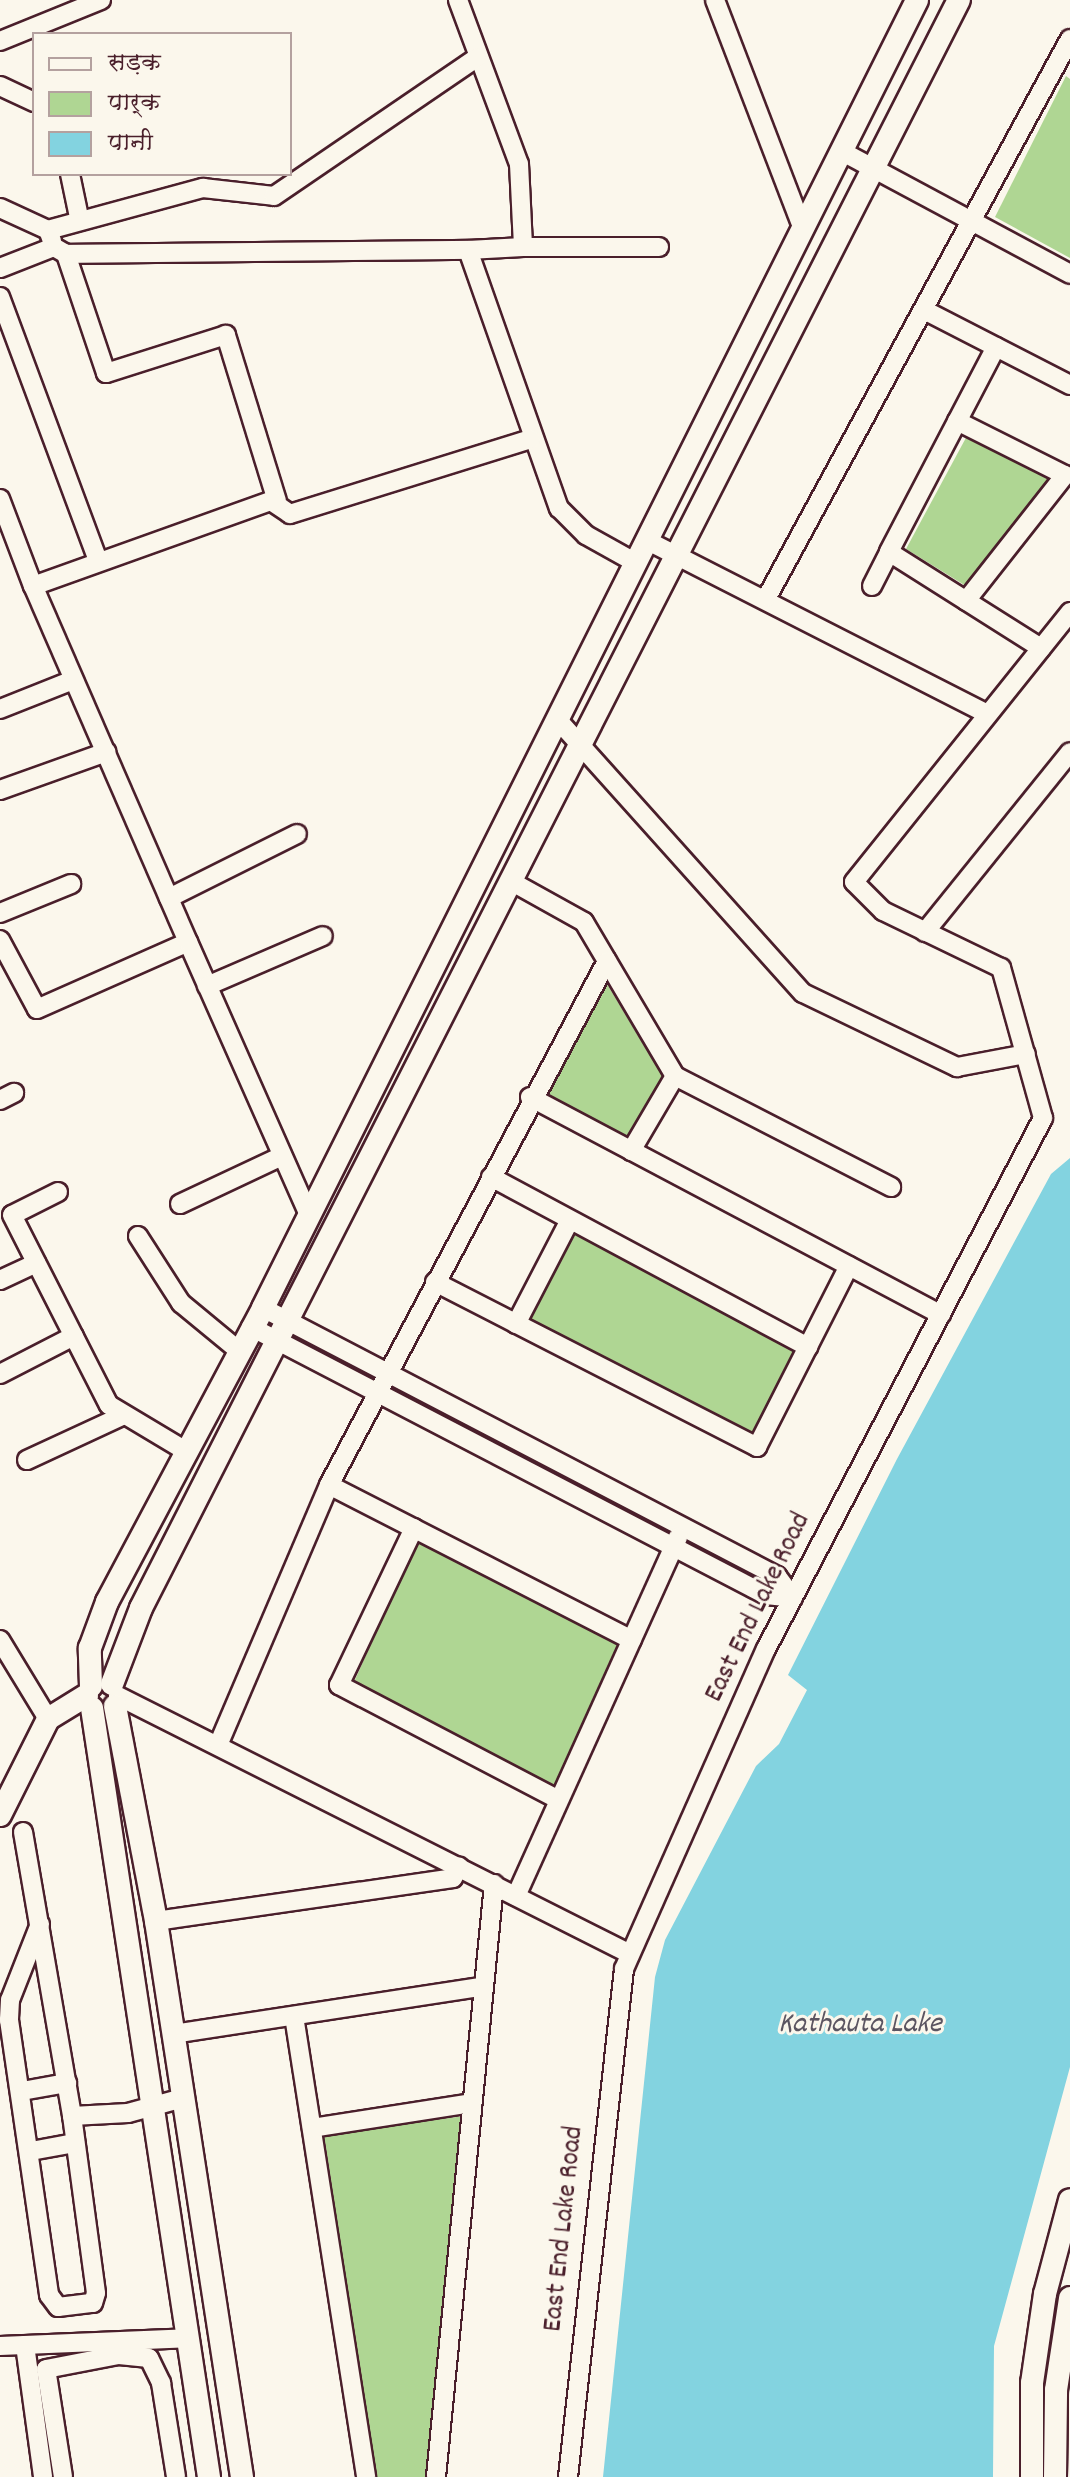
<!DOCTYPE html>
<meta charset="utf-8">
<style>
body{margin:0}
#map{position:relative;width:1070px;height:2477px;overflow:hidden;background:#fbf7ec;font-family:Dekko,"Playpen Sans Deva",sans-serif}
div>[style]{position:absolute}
.green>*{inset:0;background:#afd693}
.water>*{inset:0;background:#83d3e0}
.roads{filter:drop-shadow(2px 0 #4a1f2b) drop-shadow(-2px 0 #4a1f2b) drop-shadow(0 2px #4a1f2b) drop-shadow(0 -2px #4a1f2b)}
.minor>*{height:18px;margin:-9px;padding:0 9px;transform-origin:9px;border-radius:9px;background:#fbf7ec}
.tertiary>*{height:22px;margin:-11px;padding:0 11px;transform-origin:11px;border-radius:11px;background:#fbf7ec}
span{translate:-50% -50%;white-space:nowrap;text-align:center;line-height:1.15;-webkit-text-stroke:6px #fbf7ec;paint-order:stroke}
.street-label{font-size:28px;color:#4a1f2b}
.water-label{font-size:30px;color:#5b5561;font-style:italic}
.legend{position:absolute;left:32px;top:32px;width:260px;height:144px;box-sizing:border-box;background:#fbf7ec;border:2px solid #b4a19f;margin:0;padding:10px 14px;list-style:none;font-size:24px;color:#4a1f2b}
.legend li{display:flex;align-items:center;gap:16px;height:40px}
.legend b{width:40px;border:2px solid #b4a19f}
</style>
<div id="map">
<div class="green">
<i style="clip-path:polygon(1066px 76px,1070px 79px,1070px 258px,995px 217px)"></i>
<i style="clip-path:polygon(968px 434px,1049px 478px,966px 586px,906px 549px)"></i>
<i style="clip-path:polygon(604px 979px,663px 1077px,631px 1139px,544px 1095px)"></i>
<i style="clip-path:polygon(572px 1233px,796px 1350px,752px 1435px,528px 1318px)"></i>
<i style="clip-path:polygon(417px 1541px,619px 1645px,555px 1788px,354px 1682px)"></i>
<i style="clip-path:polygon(464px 2116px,428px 2477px,376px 2477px,324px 2135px)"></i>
</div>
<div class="water">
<i style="clip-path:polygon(1070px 1158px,1070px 2067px,994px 2346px,993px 2477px,603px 2477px,655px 1977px,665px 1940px,756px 1766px,779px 1744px,807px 1690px,788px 1675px,897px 1459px,1051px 1174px)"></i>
</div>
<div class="roads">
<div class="minor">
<i style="left:458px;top:0;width:175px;rotate:69.6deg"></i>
<i style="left:519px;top:164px;width:83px;rotate:87.2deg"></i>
<i style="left:523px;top:247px;width:55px;rotate:176.9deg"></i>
<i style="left:715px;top:0;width:243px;rotate:69deg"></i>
<i style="left:0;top:41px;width:109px;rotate:-22.1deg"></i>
<i style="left:0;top:86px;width:38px;rotate:25deg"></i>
<i style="left:841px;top:151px;width:260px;rotate:28.2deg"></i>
<i style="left:70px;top:174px;width:44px;rotate:78.2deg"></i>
<i style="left:0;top:208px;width:53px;rotate:24.6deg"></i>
<i style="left:48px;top:230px;width:12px;rotate:70deg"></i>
<i style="left:48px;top:230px;width:161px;rotate:-15.2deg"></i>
<i style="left:203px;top:188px;width:71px;rotate:6.4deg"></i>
<i style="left:274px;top:196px;width:245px;rotate:-34.3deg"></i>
<i style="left:523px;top:247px;width:136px"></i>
<i style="left:0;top:268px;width:58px;rotate:-21.3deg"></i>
<i style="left:54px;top:247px;width:14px;rotate:30deg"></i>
<i style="left:0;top:297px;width:282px;rotate:69.6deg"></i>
<i style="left:926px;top:311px;width:162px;rotate:27.2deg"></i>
<i style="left:996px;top:347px;width:231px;rotate:117.6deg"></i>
<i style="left:889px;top:552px;width:180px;rotate:32.3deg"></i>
<i style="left:957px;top:421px;width:121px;rotate:26.6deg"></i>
<i style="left:1065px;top:475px;width:160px;rotate:128.2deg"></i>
<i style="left:0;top:499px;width:93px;rotate:69.2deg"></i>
<i style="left:277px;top:501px;width:174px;rotate:-107.1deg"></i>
<i style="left:226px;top:335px;width:126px;rotate:162.4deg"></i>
<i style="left:106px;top:373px;width:126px;rotate:-108.6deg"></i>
<i style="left:66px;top:254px;width:402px;rotate:-0.6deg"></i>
<i style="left:468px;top:250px;width:274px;rotate:70.6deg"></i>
<i style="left:559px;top:508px;width:38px;rotate:45deg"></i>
<i style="left:586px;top:535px;width:57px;rotate:29.2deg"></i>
<i style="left:648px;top:541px;width:381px;rotate:27deg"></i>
<i style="left:872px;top:586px;width:38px;rotate:-63deg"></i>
<i style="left:767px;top:597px;width:635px;rotate:-61.5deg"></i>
<i style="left:0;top:709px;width:79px;rotate:-21.7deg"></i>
<i style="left:557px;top:719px;width:368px;rotate:48.1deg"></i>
<i style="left:803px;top:993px;width:171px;rotate:25.7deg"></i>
<i style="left:957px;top:1067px;width:70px;rotate:-10.7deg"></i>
<i style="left:0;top:790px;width:113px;rotate:-19.7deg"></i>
<i style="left:514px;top:883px;width:80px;rotate:29.1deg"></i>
<i style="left:584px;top:922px;width:179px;rotate:59.4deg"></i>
<i style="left:675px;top:1076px;width:87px;rotate:120.4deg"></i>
<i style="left:169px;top:898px;width:143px;rotate:-26.6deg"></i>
<i style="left:0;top:913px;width:77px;rotate:-22.2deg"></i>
<i style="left:925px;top:932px;width:231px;rotate:-51.1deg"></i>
<i style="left:0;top:940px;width:78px;rotate:61.8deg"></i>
<i style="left:37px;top:1009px;width:165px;rotate:-23.9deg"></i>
<i style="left:188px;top:942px;width:296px;rotate:66.1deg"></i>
<i style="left:188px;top:942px;width:388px;rotate:-113.5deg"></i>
<i style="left:33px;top:586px;width:253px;rotate:-19.7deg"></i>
<i style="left:271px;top:501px;width:23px;rotate:34deg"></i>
<i style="left:290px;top:514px;width:252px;rotate:-17.3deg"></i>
<i style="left:207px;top:986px;width:126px;rotate:-23.3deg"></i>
<i style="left:675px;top:1076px;width:243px;rotate:27.2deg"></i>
<i style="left:530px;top:1097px;width:465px;rotate:27.9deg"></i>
<i style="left:0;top:1100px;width:16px;rotate:-27deg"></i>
<i style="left:491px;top:1177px;width:360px;rotate:28.2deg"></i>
<i style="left:58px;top:1192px;width:51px;rotate:153.4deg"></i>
<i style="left:12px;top:1215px;width:213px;rotate:63deg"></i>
<i style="left:109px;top:1405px;width:90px;rotate:30.9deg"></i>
<i style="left:180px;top:1204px;width:113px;rotate:-25.2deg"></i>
<i style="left:138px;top:1236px;width:80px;rotate:57.3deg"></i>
<i style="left:181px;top:1303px;width:74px;rotate:39.5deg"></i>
<i style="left:0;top:1280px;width:40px;rotate:-25deg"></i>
<i style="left:435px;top:1282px;width:362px;rotate:27.1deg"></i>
<i style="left:757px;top:1447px;width:203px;rotate:-63.1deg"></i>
<i style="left:263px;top:1308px;width:580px;rotate:27.54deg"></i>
<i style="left:777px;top:1576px;width:27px;rotate:54deg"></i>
<i style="left:516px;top:1324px;width:117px;rotate:-62.6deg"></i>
<i style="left:251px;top:1327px;width:581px;rotate:27.49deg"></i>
<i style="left:766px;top:1595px;width:27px;rotate:6deg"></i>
<i style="left:0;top:1374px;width:83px;rotate:-27.2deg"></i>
<i style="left:27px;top:1460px;width:105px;rotate:-24.9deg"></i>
<i style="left:329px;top:1485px;width:340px;rotate:27.1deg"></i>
<i style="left:414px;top:1528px;width:174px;rotate:115.5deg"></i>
<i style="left:339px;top:1685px;width:248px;rotate:27.6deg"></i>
<i style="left:0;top:1640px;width:92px;rotate:58.7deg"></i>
<i style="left:118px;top:1696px;width:573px;rotate:26.74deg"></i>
<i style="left:219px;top:1743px;width:280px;rotate:-66.9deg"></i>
<i style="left:329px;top:1485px;width:593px;rotate:-62.05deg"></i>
<i style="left:23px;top:1832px;width:288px;rotate:80.2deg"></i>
<i style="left:516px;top:1896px;width:394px;rotate:-65.7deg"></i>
<i style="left:156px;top:1921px;width:300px;rotate:-8.2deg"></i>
<i style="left:453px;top:1878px;width:13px;rotate:-63deg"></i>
<i style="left:40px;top:1924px;width:82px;rotate:111.5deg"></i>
<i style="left:10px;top:2000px;width:20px;rotate:93deg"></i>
<i style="left:9px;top:2020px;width:278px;rotate:81.7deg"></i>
<i style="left:49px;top:2295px;width:15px;rotate:53deg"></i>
<i style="left:58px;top:2307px;width:35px;rotate:-7deg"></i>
<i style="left:93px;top:2303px;width:10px;rotate:-73deg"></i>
<i style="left:96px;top:2293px;width:179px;rotate:-97.7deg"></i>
<i style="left:72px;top:2116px;width:56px;rotate:-3.1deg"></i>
<i style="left:128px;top:2113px;width:57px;rotate:-15.3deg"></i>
<i style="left:294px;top:2016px;width:467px;rotate:81.1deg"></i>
<i style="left:173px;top:2034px;width:312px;rotate:-8.7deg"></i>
<i style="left:22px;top:2091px;width:46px;rotate:-10.1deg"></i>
<i style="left:312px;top:2128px;width:162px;rotate:-8.9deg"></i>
<i style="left:31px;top:2151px;width:45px;rotate:-10.3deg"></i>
<i style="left:25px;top:2345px;width:133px;rotate:82.2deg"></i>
<i style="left:0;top:2346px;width:187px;rotate:-2.4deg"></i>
<i style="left:63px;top:2477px;width:109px;rotate:-98.9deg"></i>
<i style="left:46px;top:2369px;width:74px;rotate:-10.9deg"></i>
<i style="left:119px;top:2355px;width:30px;rotate:6deg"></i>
<i style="left:149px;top:2358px;width:28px;rotate:64deg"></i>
<i style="left:161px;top:2383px;width:95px;rotate:80.9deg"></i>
<i style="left:436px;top:2477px;width:596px;rotate:-84.41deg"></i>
<i style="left:568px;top:2477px;width:511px;rotate:-83.71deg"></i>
<i style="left:624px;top:1969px;width:350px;rotate:-66.1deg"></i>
<i style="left:766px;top:1649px;width:599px;rotate:-62.45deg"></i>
<i style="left:1043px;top:1118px;width:156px;rotate:-105.6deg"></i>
<i style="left:1001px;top:968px;width:131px;rotate:-154.2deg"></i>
<i style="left:883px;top:911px;width:41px;rotate:-135deg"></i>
<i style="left:854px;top:882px;width:346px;rotate:-51.3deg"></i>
</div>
<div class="tertiary">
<i style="left:112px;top:1684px;width:81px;rotate:-69.1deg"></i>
<i style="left:141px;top:1608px;width:1804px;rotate:-63.04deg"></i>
<i style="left:91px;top:1686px;width:38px;rotate:-92deg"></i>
<i style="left:90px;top:1648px;width:49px;rotate:-69.7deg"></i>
<i style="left:107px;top:1602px;width:333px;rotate:-62deg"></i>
<i style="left:263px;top:1308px;width:1462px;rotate:-63.43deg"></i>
<i style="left:115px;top:1706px;width:219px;rotate:79.2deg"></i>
<i style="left:156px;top:1921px;width:563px;rotate:81.21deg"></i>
<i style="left:92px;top:1708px;width:778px;rotate:81.35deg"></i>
<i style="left:0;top:1815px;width:107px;rotate:-63.4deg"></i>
<i style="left:48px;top:1719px;width:46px;rotate:-31.6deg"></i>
<i style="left:1032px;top:2477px;width:94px;rotate:-90deg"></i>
<i style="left:1032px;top:2383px;width:90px;rotate:-81.7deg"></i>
<i style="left:1045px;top:2294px;width:97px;rotate:-75.1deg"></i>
<i style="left:1055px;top:2477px;width:87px;rotate:-89.3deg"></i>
<i style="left:1056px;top:2390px;width:93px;rotate:-81.3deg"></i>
</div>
</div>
<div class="street-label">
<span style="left:759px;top:1608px;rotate:-64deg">East End Lake Road</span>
<span style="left:565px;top:2229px;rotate:-84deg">East End Lake Road</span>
</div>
<div class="water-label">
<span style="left:860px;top:2026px">Kathauta Lake</span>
</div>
<ul class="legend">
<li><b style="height:10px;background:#fbf7ec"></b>सड़क</li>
<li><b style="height:22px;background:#afd693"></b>पार्क</li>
<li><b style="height:22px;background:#83d3e0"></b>पानी</li>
</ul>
</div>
